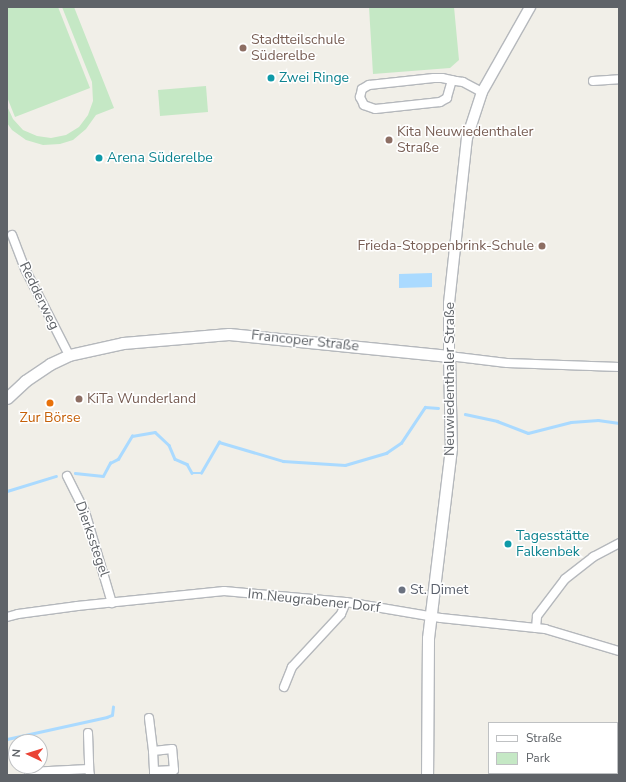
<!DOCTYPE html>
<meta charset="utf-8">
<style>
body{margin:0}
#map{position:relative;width:626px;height:782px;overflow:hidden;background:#f1efe8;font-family:"Nunito Sans",sans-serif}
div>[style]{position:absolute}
.green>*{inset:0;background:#c5e8c5}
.water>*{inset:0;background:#aadaff}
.stream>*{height:2.5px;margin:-1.25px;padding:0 1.25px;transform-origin:1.25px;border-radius:1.25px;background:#aadaff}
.roads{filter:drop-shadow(1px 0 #b5b8bc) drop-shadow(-1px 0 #b5b8bc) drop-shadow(0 1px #b5b8bc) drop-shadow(0 -1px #b5b8bc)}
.minor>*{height:8px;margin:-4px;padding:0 4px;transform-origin:4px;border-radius:4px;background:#fff}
.tertiary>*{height:10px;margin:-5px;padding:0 5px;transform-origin:5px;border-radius:5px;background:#fff}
.secondary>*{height:11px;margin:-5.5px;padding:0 5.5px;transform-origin:5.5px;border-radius:5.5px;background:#fff}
.dots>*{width:11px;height:11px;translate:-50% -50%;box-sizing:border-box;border:2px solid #fff;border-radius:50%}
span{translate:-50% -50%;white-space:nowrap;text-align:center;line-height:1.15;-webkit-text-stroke:3px #fff;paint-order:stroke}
.education-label{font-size:14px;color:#785e54}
.left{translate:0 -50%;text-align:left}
.right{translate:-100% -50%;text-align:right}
.culture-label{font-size:14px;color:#0d838f}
.street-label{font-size:14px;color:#5f6368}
.food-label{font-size:14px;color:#c56008}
.worship-label{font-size:14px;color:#5b616d}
.frame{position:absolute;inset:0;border:8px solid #5f6368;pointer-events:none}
.legend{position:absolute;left:488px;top:722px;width:130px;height:52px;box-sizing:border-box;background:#fff;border:1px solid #bfc1c3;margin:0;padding:5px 7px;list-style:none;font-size:12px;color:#5f6368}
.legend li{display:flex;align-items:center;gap:8px;height:20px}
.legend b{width:20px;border:1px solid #bfc1c3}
.north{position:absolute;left:8px;top:734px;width:40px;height:40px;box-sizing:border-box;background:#fff;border:1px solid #bfc1c3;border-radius:50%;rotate:274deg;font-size:11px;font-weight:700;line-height:16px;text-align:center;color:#5f6368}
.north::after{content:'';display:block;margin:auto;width:14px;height:18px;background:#ea4335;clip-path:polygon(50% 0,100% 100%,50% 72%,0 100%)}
</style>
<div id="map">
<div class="green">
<i style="clip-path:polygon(7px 7px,58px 7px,90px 88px,15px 117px,7px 97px)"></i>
<i style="clip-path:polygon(62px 7px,74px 7px,114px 108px,96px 115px,86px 129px,73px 140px,60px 144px,43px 145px,26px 140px,12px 130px,7px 123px,7px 106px,13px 119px,23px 130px,37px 136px,51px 138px,66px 135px,79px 127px,88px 115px,93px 101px,92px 82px)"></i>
<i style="clip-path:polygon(369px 7px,454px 7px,459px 60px,450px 68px,373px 74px)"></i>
<i style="clip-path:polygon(206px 86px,208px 112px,160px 116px,158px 90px)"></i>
</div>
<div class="water">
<i style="clip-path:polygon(432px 273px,432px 287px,399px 288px,399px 274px)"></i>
</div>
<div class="stream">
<i style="left:465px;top:414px;width:33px;rotate:12deg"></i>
<i style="left:497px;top:421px;width:33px;rotate:21deg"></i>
<i style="left:528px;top:433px;width:44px;rotate:-14.3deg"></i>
<i style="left:571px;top:422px;width:27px;rotate:-4deg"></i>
<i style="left:598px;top:420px;width:21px;rotate:8deg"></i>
<i style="left:75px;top:473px;width:28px;rotate:6deg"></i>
<i style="left:103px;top:476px;width:15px;rotate:-62deg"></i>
<i style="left:110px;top:463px;width:9px;rotate:-27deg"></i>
<i style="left:118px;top:459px;width:27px;rotate:-59deg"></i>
<i style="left:132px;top:436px;width:23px;rotate:-10deg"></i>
<i style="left:155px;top:432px;width:19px;rotate:43deg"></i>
<i style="left:169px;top:445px;width:15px;rotate:67deg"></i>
<i style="left:175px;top:459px;width:13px;rotate:23deg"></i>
<i style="left:187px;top:464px;width:10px;rotate:61deg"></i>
<i style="left:192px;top:473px;width:9px"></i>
<i style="left:201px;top:473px;width:36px;rotate:-60deg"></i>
<i style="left:219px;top:442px;width:67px;rotate:16.5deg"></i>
<i style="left:283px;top:461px;width:62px;rotate:3.7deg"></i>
<i style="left:345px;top:465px;width:43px;rotate:-16.3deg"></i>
<i style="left:386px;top:453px;width:18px;rotate:-34deg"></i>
<i style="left:401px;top:443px;width:43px;rotate:-56.3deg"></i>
<i style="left:425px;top:407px;width:13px;rotate:4deg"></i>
<i style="left:7px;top:491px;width:51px;rotate:-17deg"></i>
<i style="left:7px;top:739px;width:102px;rotate:-12.4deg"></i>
<i style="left:107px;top:717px;width:5px;rotate:-22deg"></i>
<i style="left:112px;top:715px;width:8px;rotate:-83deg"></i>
</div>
<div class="roads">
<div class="minor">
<i style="left:452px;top:80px;width:19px;rotate:106deg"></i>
<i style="left:447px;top:98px;width:8px;rotate:150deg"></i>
<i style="left:440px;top:102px;width:65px;rotate:173.9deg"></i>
<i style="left:375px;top:109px;width:12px;rotate:-160deg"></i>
<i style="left:364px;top:105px;width:9px;rotate:-117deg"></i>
<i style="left:360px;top:97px;width:8px;rotate:-76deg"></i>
<i style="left:362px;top:89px;width:8px;rotate:-30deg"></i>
<i style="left:369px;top:85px;width:65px;rotate:-6.1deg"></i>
<i style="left:434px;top:78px;width:8px"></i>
<i style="left:442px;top:78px;width:14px;rotate:12deg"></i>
<i style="left:456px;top:81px;width:7px;rotate:8deg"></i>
<i style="left:463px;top:82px;width:21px;rotate:28deg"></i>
<i style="left:593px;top:81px;width:26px;rotate:-4deg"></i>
<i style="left:12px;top:235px;width:36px;rotate:69deg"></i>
<i style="left:25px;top:269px;width:97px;rotate:62.9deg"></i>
<i style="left:449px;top:356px;width:58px;rotate:6.9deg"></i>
<i style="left:507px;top:363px;width:112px;rotate:2deg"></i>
<i style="left:67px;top:476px;width:40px;rotate:63.4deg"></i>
<i style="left:85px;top:512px;width:95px;rotate:73.5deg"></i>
<i style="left:7px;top:617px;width:11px;rotate:-15deg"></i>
<i style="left:18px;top:614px;width:60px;rotate:-7.7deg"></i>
<i style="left:77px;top:606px;width:148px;rotate:-5.8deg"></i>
<i style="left:224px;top:591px;width:122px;rotate:5.2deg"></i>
<i style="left:346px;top:602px;width:96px;rotate:9.6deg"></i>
<i style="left:441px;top:618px;width:105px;rotate:6deg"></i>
<i style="left:545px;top:629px;width:77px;rotate:16.6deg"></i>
<i style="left:536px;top:628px;width:12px;rotate:-85deg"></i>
<i style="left:537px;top:616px;width:46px;rotate:-52.9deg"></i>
<i style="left:565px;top:579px;width:36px;rotate:-38deg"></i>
<i style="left:593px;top:557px;width:30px;rotate:-28deg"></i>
<i style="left:284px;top:687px;width:22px;rotate:-68deg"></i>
<i style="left:292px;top:667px;width:72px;rotate:-47.2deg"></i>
<i style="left:341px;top:614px;width:13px;rotate:-67deg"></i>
<i style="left:149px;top:718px;width:33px;rotate:83deg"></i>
<i style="left:88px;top:733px;width:36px;rotate:88deg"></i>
<i style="left:154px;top:771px;width:20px;rotate:-3deg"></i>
<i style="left:174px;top:770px;width:21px;rotate:-95deg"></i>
<i style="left:172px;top:749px;width:19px;rotate:174deg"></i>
<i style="left:153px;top:751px;width:20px;rotate:87deg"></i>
<i style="left:154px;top:771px;width:4px;rotate:90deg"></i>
<i style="left:30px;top:775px;width:3px;rotate:-108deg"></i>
<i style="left:29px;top:772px;width:60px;rotate:-2.9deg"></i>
<i style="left:89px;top:769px;width:6px;rotate:81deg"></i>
</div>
<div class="tertiary">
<i style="left:449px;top:356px;width:53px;rotate:-90deg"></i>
<i style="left:449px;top:303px;width:166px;rotate:-83.8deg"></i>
<i style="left:467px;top:138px;width:48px;rotate:-71.9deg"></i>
<i style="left:482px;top:92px;width:98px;rotate:-60.5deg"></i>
</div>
<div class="secondary">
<i style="left:7px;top:398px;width:25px;rotate:-43deg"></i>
<i style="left:25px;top:381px;width:30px;rotate:-34deg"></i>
<i style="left:50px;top:364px;width:21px;rotate:-25deg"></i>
<i style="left:69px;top:355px;width:55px;rotate:-12.5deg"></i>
<i style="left:123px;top:343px;width:106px;rotate:-4.9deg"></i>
<i style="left:229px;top:334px;width:221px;rotate:5.7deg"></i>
<i style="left:449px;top:356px;width:92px;rotate:88.8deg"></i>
<i style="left:451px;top:448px;width:191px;rotate:96.9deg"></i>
<i style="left:428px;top:638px;width:137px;rotate:90.4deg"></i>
<i style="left:617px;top:772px;width:2px"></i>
<i style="left:553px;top:775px;width:11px;rotate:-10deg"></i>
</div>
</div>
<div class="dots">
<i style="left:243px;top:48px;background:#8d6e63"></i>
<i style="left:271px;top:78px;background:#0f9aa8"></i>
<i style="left:389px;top:140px;background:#8d6e63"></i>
<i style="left:99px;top:158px;background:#0f9aa8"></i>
<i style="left:542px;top:246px;background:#8d6e63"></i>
<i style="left:79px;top:399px;background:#8d6e63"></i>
<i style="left:50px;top:403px;background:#e8710a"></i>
<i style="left:508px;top:544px;background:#0f9aa8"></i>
<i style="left:402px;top:590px;background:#6b7280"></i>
</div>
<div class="education-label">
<span class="left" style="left:251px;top:48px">Stadtteilschule<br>Süderelbe</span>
<span class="left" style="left:397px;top:140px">Kita Neuwiedenthaler<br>Straße</span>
<span class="right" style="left:534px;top:246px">Frieda-Stoppenbrink-Schule</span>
<span class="left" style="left:87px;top:399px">KiTa Wunderland</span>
</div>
<div class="culture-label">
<span class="left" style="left:279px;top:78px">Zwei Ringe</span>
<span class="left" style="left:107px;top:158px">Arena Süderelbe</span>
<span class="left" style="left:516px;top:544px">Tagesstätte<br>Falkenbek</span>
</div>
<div class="street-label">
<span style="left:39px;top:296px;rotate:64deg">Redderweg</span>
<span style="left:305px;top:341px;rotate:6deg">Francoper Straße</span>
<span style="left:450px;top:379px;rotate:-90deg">Neuwiedenthaler Straße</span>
<span style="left:92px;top:539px;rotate:71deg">Dierksstegel</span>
<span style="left:314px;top:601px;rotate:6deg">Im Neugrabener Dorf</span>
</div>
<div class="food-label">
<span style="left:50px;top:418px">Zur Börse</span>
</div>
<div class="worship-label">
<span class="left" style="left:410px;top:590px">St. Dimet</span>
</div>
<div class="frame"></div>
<ul class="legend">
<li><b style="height:5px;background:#fff"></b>Straße</li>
<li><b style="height:11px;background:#c5e8c5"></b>Park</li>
</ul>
<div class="north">N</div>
</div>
